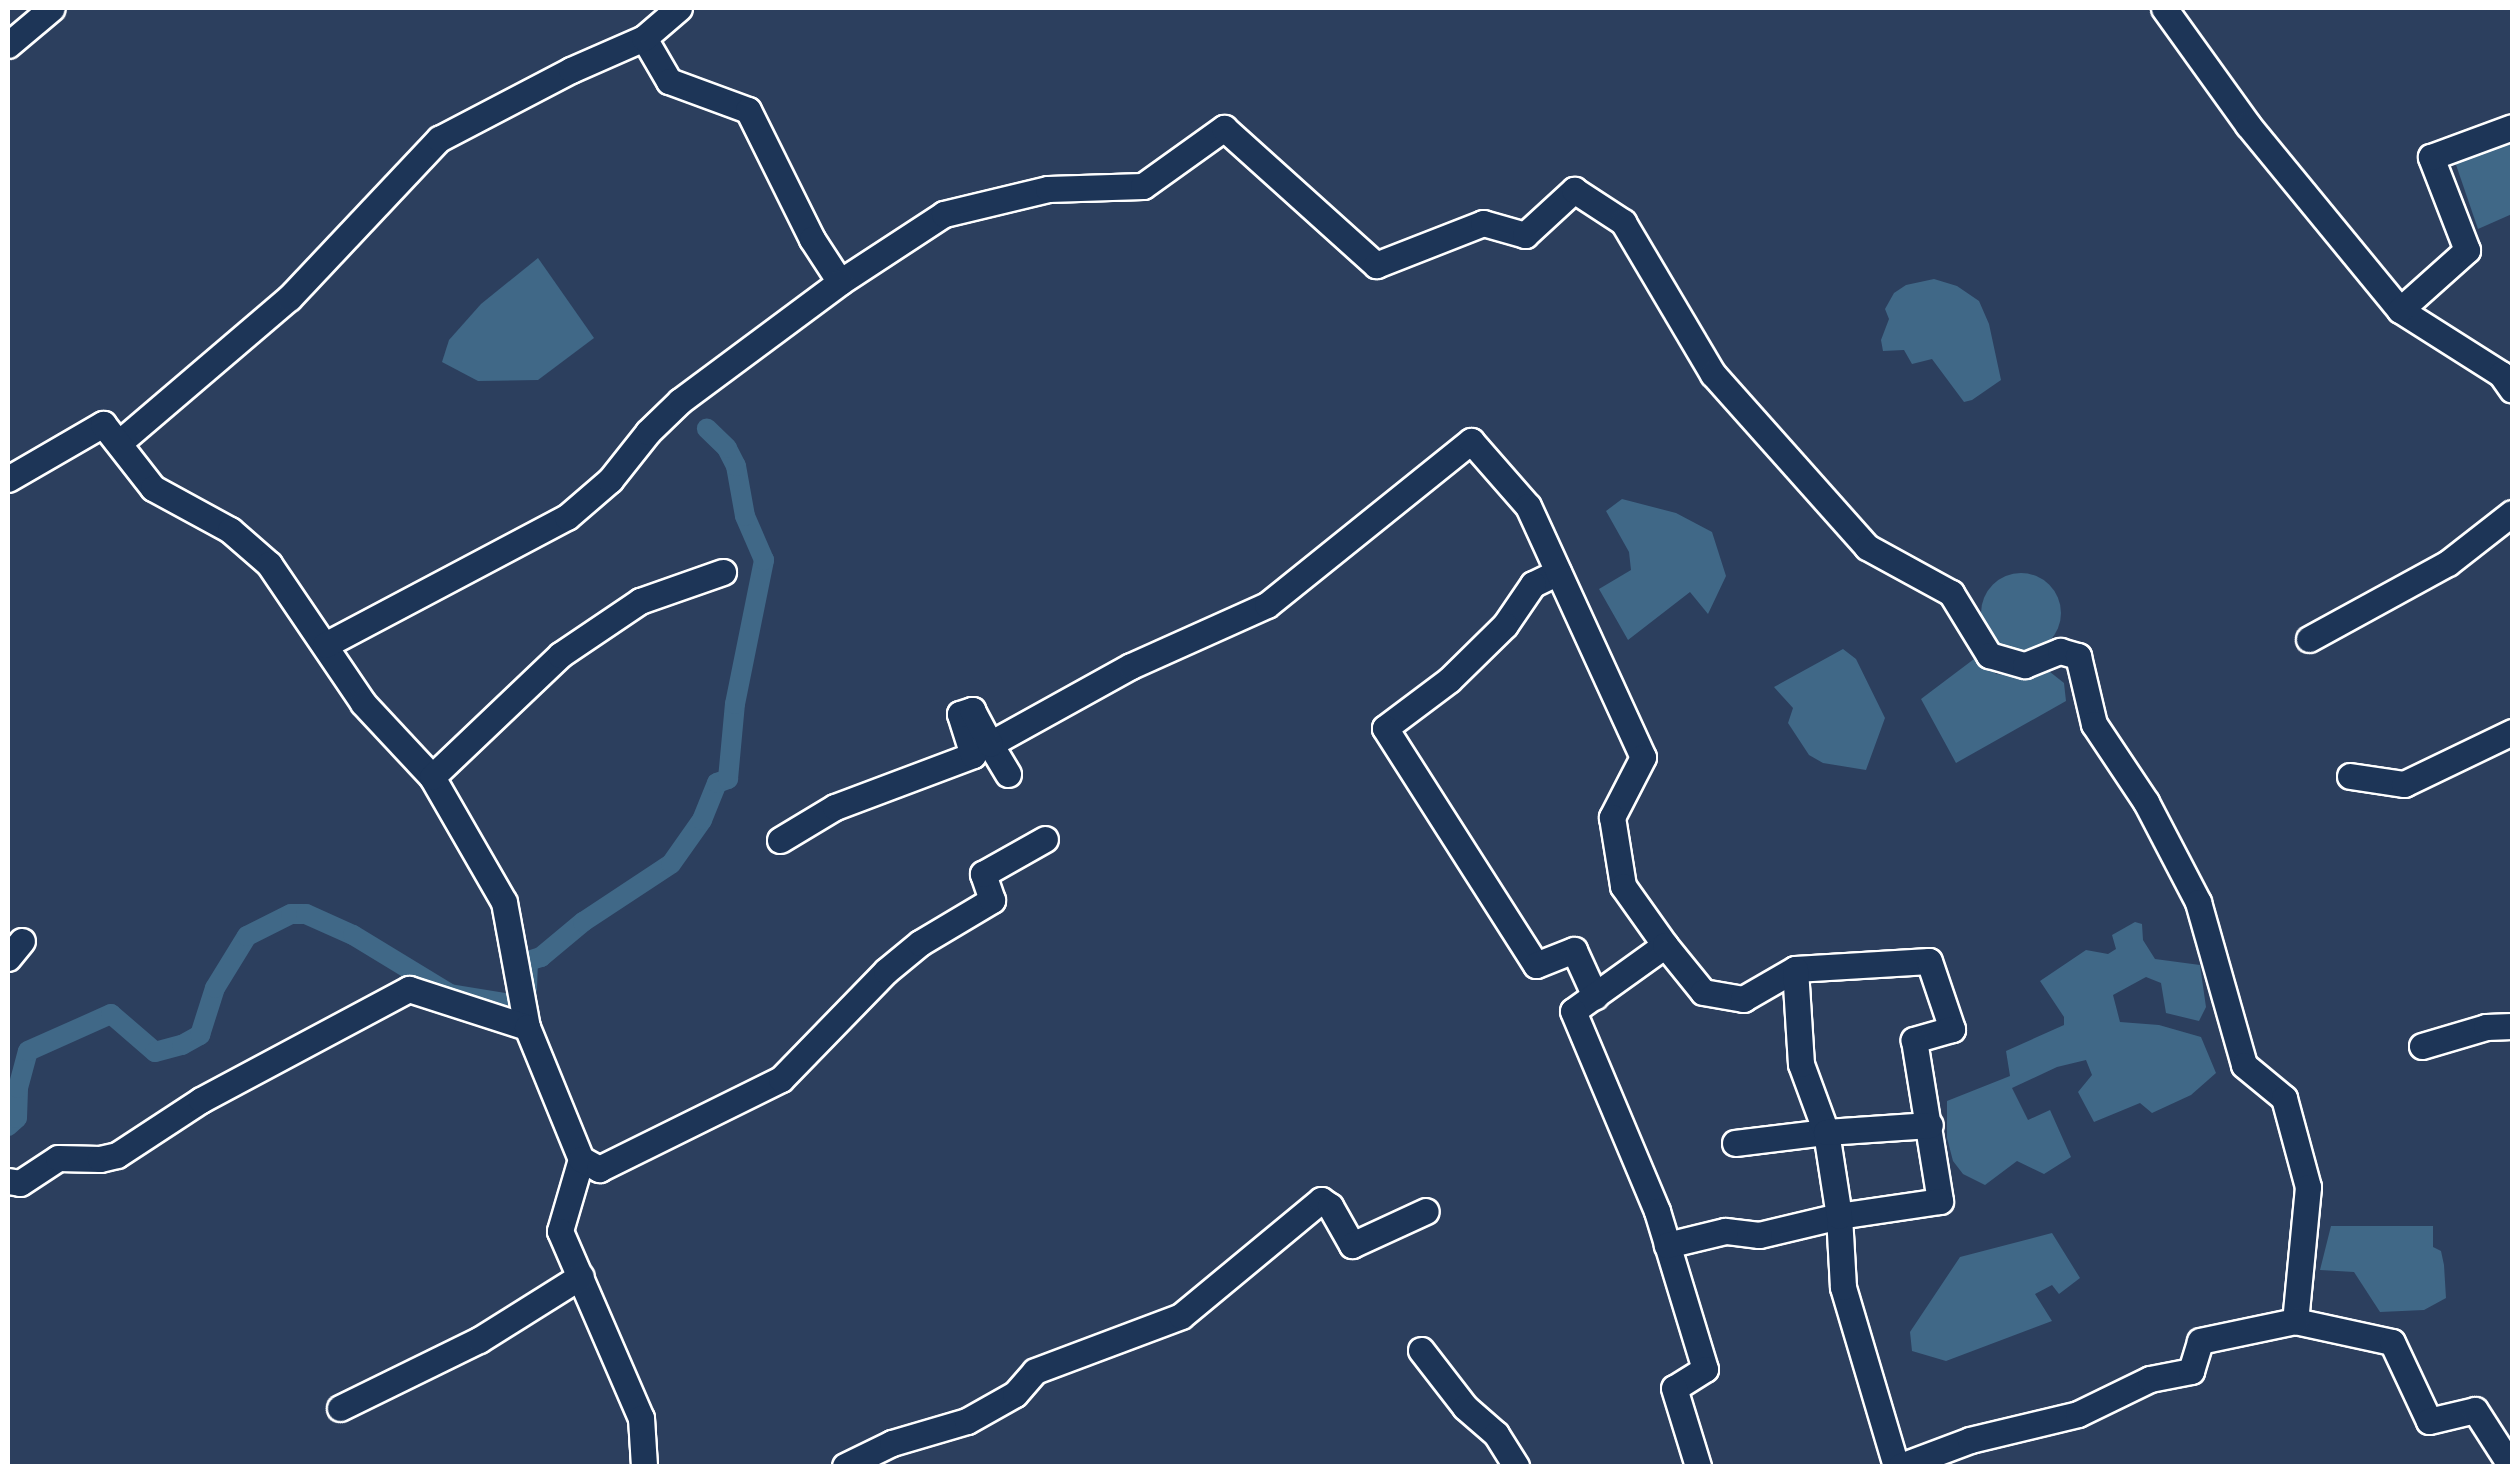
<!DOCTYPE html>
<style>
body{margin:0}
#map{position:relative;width:2520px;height:1474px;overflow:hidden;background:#2c3f5e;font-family:Sriracha,sans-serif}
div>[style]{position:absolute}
.water>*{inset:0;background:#406887}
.round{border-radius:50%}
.canal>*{height:20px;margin:-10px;padding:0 10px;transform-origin:10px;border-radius:10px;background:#406887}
.roads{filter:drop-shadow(2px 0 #fff) drop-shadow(-2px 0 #fff) drop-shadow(0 2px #fff) drop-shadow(0 -2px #fff)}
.minor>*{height:25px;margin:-12.5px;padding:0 12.5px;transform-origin:12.5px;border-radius:12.5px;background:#1d3557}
span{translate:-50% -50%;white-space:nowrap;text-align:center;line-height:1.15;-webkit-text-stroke:10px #1d3557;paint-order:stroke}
.frame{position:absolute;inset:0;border:10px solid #fff;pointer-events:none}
</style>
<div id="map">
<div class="water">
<i style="clip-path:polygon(2512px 138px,2512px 214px,2478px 229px,2452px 153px)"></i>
<i style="clip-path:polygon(538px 258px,594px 338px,538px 380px,478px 381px,442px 362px,449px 340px,481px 304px)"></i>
<i style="clip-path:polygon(1934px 279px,1957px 286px,1979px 301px,1989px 324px,2001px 380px,1972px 400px,1964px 402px,1932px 359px,1912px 364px,1904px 350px,1883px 351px,1881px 340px,1889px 319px,1885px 309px,1894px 293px,1906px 285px)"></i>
<i style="clip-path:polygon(1622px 499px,1676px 513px,1712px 532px,1726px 576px,1708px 614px,1690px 592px,1628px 640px,1599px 589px,1631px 570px,1629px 552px,1606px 511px)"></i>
<i class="round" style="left:1981px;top:573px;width:80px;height:80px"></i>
<i style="clip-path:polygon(1843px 649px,1856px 659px,1885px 718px,1866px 770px,1823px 763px,1809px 755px,1788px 723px,1793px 708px,1774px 687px)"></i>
<i style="clip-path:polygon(1978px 656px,1996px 674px,2017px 676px,2045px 668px,2064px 683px,2066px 701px,1956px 763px,1921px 699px)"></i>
<i style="clip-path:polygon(2135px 922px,2142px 924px,2143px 940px,2155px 959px,2200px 965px,2206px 1007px,2199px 1021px,2166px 1013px,2161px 983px,2146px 977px,2113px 995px,2120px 1022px,2159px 1025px,2201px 1037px,2216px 1073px,2191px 1095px,2152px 1113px,2140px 1103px,2094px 1122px,2078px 1092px,2092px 1075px,2086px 1060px,2057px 1067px,2012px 1088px,2028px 1120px,2050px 1110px,2071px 1157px,2044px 1174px,2017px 1161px,1985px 1185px,1963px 1174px,1953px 1161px,1947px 1138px,1947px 1101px,2010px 1076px,2006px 1051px,2064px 1025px,2064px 1017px,2040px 981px,2086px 950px,2108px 954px,2116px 949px,2112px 935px)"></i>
<i style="clip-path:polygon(2331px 1226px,2433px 1226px,2433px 1247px,2441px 1251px,2444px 1265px,2446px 1298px,2424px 1310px,2380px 1312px,2354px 1272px,2320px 1270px)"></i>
<i style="clip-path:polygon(2052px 1233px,2080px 1278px,2059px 1294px,2052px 1285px,2035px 1294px,2052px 1321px,1946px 1361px,1912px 1351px,1910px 1332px,1960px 1257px)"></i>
</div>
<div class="canal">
<i style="left:527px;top:989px;width:28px;rotate:-88deg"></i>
<i style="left:528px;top:961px;width:14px;rotate:-17deg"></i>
<i style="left:541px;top:957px;width:55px;rotate:-39.8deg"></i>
<i style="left:583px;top:922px;width:105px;rotate:-33.4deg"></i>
<i style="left:671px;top:864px;width:54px;rotate:-54.8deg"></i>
<i style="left:702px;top:820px;width:40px;rotate:-68deg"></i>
<i style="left:717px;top:783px;width:12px;rotate:-20deg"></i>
<i style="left:728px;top:779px;width:75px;rotate:-84.7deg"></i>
<i style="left:735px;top:704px;width:147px;rotate:-78.6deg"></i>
<i style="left:764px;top:560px;width:48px;rotate:-113.4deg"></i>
<i style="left:745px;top:516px;width:51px;rotate:-100.2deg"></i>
<i style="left:736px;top:466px;width:20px;rotate:-117deg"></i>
<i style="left:727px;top:448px;width:28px;rotate:-136deg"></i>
<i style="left:8px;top:1126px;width:12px;rotate:-42deg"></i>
<i style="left:17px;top:1118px;width:30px;rotate:-88deg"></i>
<i style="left:18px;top:1088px;width:38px;rotate:-75deg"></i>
<i style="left:28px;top:1051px;width:91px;rotate:-24deg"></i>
<i style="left:111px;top:1014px;width:58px;rotate:40.8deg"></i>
<i style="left:155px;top:1052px;width:28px;rotate:-15deg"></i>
<i style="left:182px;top:1045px;width:21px;rotate:-29deg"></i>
<i style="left:200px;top:1035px;width:49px;rotate:-72.3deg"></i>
<i style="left:215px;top:988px;width:61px;rotate:-58.4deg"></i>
<i style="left:247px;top:936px;width:49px;rotate:-26.6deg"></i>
<i style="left:291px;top:914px;width:15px"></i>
<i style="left:306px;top:914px;width:51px;rotate:24.1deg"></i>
<i style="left:353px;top:935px;width:114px;rotate:31.3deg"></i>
<i style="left:450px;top:994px;width:62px;rotate:9.3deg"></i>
</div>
<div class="roads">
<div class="minor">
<i style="left:2164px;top:8px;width:144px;rotate:54.3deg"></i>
<i style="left:2248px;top:125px;width:239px;rotate:50.6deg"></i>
<i style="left:2400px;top:310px;width:120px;rotate:32.4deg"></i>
<i style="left:2501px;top:374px;width:19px;rotate:55deg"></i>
<i style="left:644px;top:38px;width:50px;rotate:59.8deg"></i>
<i style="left:669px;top:81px;width:84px;rotate:20.2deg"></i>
<i style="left:748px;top:110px;width:144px;rotate:63.6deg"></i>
<i style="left:812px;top:239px;width:51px;rotate:56.9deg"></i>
<i style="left:840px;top:282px;width:124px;rotate:-33.2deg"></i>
<i style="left:944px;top:214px;width:107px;rotate:-13.5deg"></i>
<i style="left:1048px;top:189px;width:95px;rotate:-1.8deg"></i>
<i style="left:1143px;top:186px;width:100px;rotate:-35.6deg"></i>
<i style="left:1224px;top:128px;width:205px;rotate:42deg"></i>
<i style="left:1376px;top:265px;width:115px;rotate:-21.4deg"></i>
<i style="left:1483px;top:223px;width:44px;rotate:15.9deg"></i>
<i style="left:1525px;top:235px;width:67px;rotate:-42.6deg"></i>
<i style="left:1574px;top:190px;width:59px;rotate:33.1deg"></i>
<i style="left:1623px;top:222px;width:177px;rotate:59.4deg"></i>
<i style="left:1713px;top:374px;width:232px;rotate:48.3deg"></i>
<i style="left:1867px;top:547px;width:96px;rotate:28.7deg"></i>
<i style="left:1951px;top:593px;width:73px;rotate:58.5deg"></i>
<i style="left:1989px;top:655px;width:37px;rotate:16deg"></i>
<i style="left:2025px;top:665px;width:38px;rotate:-22deg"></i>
<i style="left:2060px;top:651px;width:19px;rotate:16deg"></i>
<i style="left:2078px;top:656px;width:70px;rotate:76.8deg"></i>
<i style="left:2094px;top:724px;width:94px;rotate:56.3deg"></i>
<i style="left:2146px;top:802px;width:113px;rotate:62.5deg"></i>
<i style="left:2198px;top:902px;width:169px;rotate:74.2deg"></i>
<i style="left:2244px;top:1065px;width:52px;rotate:39.5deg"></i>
<i style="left:2284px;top:1098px;width:92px;rotate:74.9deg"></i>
<i style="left:2308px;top:1187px;width:135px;rotate:95.5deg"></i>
<i style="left:2295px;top:1321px;width:99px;rotate:12.2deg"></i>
<i style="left:2392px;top:1342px;width:87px;rotate:64.9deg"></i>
<i style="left:2429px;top:1421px;width:47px;rotate:-13.4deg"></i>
<i style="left:2475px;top:1410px;width:67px;rotate:57.3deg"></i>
<i style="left:8px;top:45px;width:57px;rotate:-40.1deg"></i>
<i style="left:2400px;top:310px;width:90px;rotate:-41.8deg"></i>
<i style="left:2467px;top:250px;width:100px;rotate:-111.2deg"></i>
<i style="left:2431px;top:157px;width:86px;rotate:-20.3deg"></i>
<i style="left:119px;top:443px;width:223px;rotate:-40.5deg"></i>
<i style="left:289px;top:298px;width:219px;rotate:-46.7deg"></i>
<i style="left:439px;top:139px;width:149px;rotate:-27.6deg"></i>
<i style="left:571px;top:70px;width:80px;rotate:-23.7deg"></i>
<i style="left:644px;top:38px;width:46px;rotate:-40.6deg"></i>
<i style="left:8px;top:479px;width:110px;rotate:-30.1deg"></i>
<i style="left:103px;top:424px;width:81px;rotate:52deg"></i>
<i style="left:153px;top:488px;width:88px;rotate:28.6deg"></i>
<i style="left:230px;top:530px;width:52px;rotate:41.1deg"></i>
<i style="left:269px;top:564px;width:168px;rotate:55.9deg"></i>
<i style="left:363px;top:703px;width:101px;rotate:47deg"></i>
<i style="left:432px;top:777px;width:144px;rotate:60.1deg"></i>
<i style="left:504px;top:902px;width:127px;rotate:79.6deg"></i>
<i style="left:1558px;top:572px;width:28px;rotate:154deg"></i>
<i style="left:1533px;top:584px;width:50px;rotate:124.3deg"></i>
<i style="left:1505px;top:625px;width:78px;rotate:135.5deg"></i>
<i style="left:1449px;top:680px;width:80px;rotate:143.1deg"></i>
<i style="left:1385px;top:728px;width:281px;rotate:57.5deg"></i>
<i style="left:1536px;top:965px;width:41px;rotate:-21.5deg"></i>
<i style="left:1574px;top:950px;width:51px;rotate:65.5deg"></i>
<i style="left:2309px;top:639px;width:158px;rotate:-28.7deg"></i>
<i style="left:2448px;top:563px;width:81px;rotate:-38deg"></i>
<i style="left:325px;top:645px;width:274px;rotate:-27.9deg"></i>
<i style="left:567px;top:517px;width:57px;rotate:-40.7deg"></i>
<i style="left:610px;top:480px;width:61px;rotate:-51.6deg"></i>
<i style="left:648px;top:432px;width:45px;rotate:-44.1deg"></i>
<i style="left:680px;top:401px;width:199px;rotate:-36.6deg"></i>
<i style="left:1008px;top:774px;width:35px;rotate:-121deg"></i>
<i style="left:990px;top:744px;width:161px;rotate:-29deg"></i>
<i style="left:1131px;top:666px;width:149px;rotate:-24.2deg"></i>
<i style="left:1267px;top:605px;width:262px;rotate:-38.8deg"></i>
<i style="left:1471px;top:441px;width:86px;rotate:48.8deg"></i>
<i style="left:1528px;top:506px;width:276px;rotate:65.4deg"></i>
<i style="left:1643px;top:757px;width:68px;rotate:117.3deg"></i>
<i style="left:1612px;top:817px;width:70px;rotate:80.9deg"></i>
<i style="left:1623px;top:886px;width:72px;rotate:54.6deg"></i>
<i style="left:1665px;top:945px;width:113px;rotate:144.3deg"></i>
<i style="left:1573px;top:1011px;width:217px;rotate:67.2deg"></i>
<i style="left:1657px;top:1211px;width:165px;rotate:73.1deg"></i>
<i style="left:1705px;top:1369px;width:36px;rotate:148deg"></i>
<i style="left:1674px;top:1388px;width:82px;rotate:72.9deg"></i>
<i style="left:2350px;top:776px;width:55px;rotate:8.4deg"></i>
<i style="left:2404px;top:784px;width:120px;rotate:-25.7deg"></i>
<i style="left:432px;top:777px;width:177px;rotate:-43.6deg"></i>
<i style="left:560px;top:655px;width:97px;rotate:-34deg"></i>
<i style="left:640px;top:601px;width:88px;rotate:-19.3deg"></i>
<i style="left:780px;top:840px;width:64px;rotate:-31deg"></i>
<i style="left:835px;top:807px;width:147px;rotate:-20.6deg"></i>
<i style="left:973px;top:755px;width:43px;rotate:-107.6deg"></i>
<i style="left:960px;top:714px;width:13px;rotate:-18deg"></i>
<i style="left:972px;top:710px;width:38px;rotate:62deg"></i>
<i style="left:1665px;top:945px;width:60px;rotate:51deg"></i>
<i style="left:1703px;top:992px;width:41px;rotate:9.9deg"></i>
<i style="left:1743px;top:999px;width:60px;rotate:-30deg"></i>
<i style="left:1795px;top:969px;width:134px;rotate:-3.4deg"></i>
<i style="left:1929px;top:961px;width:72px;rotate:71.3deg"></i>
<i style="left:1952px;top:1029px;width:40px;rotate:164deg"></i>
<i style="left:1914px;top:1040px;width:163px;rotate:80.8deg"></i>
<i style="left:1940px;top:1201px;width:102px;rotate:171.6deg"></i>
<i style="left:1839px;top:1216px;width:82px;rotate:166.6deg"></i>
<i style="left:1759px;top:1235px;width:34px;rotate:-173deg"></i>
<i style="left:1725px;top:1231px;width:60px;rotate:166.4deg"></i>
<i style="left:8px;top:958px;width:22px;rotate:-51deg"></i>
<i style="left:2422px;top:1046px;width:67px;rotate:-16.5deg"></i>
<i style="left:2486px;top:1027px;width:26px;rotate:-2deg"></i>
<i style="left:1735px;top:1143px;width:92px;rotate:-6.9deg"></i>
<i style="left:1826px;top:1132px;width:72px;rotate:-110.2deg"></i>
<i style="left:1801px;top:1064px;width:95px;rotate:-93.6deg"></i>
<i style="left:581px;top:1159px;width:75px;rotate:106.3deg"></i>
<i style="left:560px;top:1231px;width:204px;rotate:66.6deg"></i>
<i style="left:641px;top:1418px;width:48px;rotate:86.4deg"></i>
<i style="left:8px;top:1181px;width:12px;rotate:9deg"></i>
<i style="left:20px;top:1183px;width:45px;rotate:-33.3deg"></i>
<i style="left:58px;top:1158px;width:42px;rotate:1.4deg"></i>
<i style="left:100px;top:1159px;width:17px;rotate:-13deg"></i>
<i style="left:117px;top:1155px;width:100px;rotate:-33.2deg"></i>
<i style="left:201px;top:1100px;width:236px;rotate:-28.1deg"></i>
<i style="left:409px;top:989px;width:124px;rotate:17.9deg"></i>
<i style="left:527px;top:1027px;width:143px;rotate:67.8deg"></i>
<i style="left:581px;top:1159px;width:21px;rotate:29deg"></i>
<i style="left:599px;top:1169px;width:203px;rotate:-26.3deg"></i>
<i style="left:781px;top:1079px;width:151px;rotate:-45.8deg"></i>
<i style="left:886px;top:971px;width:44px;rotate:-39.5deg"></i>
<i style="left:920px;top:943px;width:84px;rotate:-30.8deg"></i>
<i style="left:992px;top:900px;width:28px;rotate:-109deg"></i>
<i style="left:983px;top:874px;width:71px;rotate:-29.4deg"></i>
<i style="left:1421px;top:1350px;width:72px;rotate:52.3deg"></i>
<i style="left:1465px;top:1407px;width:41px;rotate:41.1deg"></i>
<i style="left:1496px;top:1434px;width:38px;rotate:58deg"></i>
<i style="left:340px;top:1408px;width:155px;rotate:-26.1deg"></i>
<i style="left:479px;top:1340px;width:120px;rotate:-32.1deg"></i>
<i style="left:845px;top:1466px;width:52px;rotate:-26.1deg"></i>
<i style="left:892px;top:1443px;width:78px;rotate:-16.3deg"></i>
<i style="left:967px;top:1421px;width:55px;rotate:-29.4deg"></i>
<i style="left:1015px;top:1394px;width:30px;rotate:-49deg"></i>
<i style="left:1035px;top:1371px;width:156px;rotate:-20.6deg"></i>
<i style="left:1181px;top:1316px;width:182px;rotate:-39.6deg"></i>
<i style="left:1321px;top:1200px;width:11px;rotate:34deg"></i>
<i style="left:1330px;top:1206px;width:45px;rotate:60.6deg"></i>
<i style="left:1352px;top:1245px;width:81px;rotate:-24.7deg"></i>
<i style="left:1896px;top:1466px;width:187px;rotate:-106.5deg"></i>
<i style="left:1843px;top:1287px;width:71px;rotate:-93.2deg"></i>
<i style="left:1839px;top:1216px;width:85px;rotate:-98.8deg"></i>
<i style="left:1826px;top:1132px;width:104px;rotate:-3.9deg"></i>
<i style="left:1901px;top:1466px;width:74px;rotate:-20.6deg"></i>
<i style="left:1970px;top:1440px;width:111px;rotate:-13.5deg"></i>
<i style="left:2078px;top:1414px;width:80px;rotate:-25.9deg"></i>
<i style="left:2150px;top:1379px;width:42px;rotate:-11deg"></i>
<i style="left:2191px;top:1371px;width:31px;rotate:-73deg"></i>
<i style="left:2200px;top:1341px;width:97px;rotate:-11.9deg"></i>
</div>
</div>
<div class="frame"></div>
</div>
